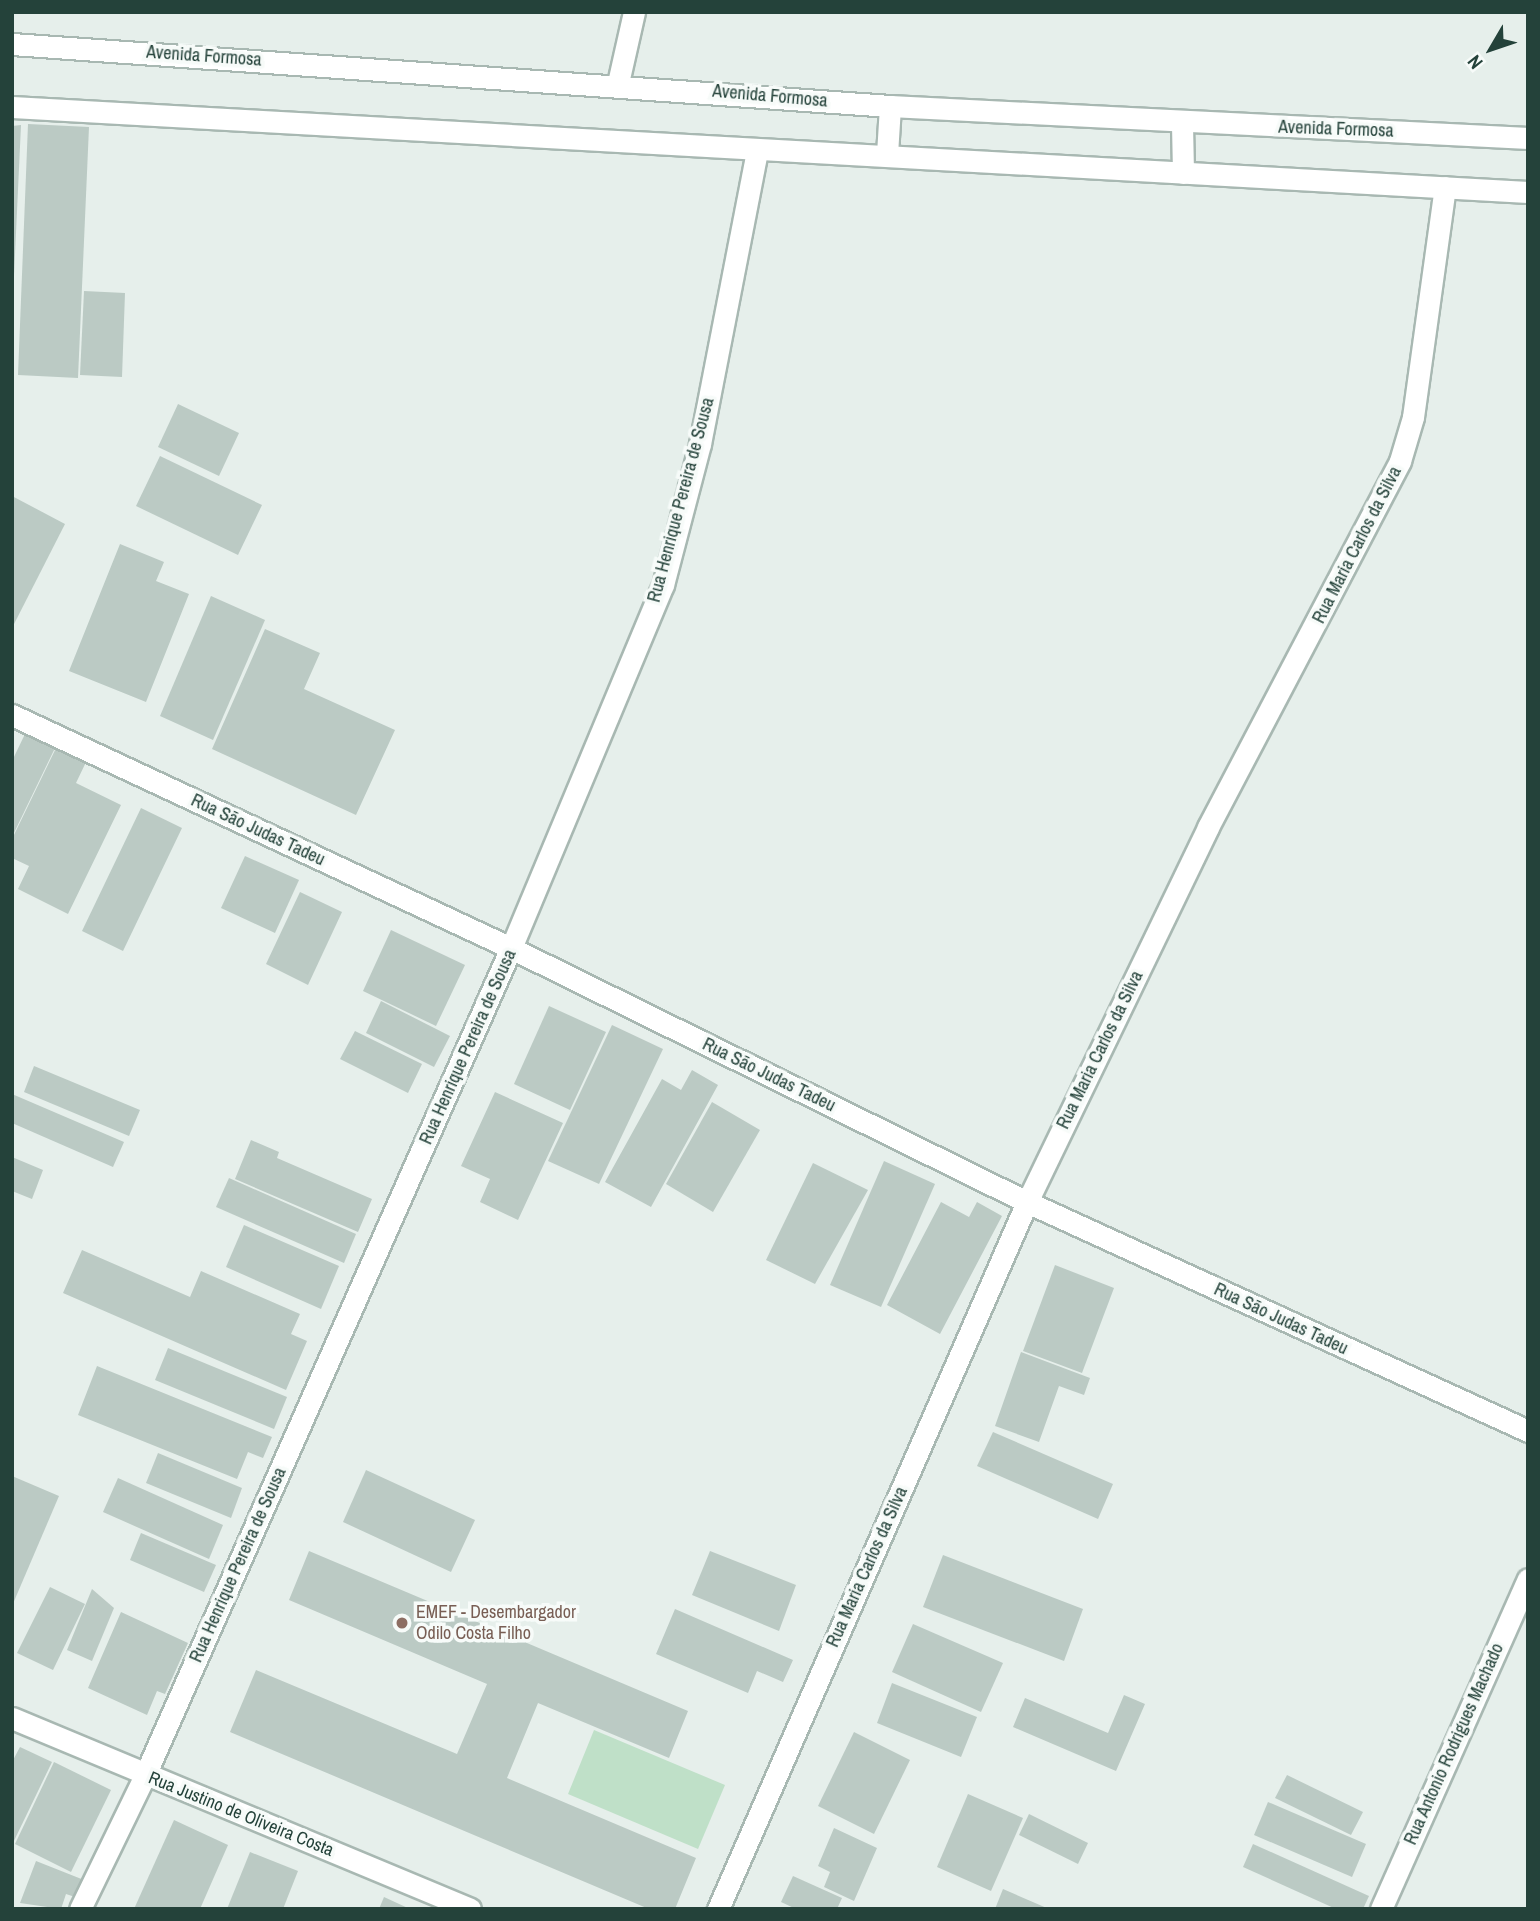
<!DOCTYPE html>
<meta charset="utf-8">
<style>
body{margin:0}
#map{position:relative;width:1540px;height:1921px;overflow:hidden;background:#e6efeb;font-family:"Archivo Narrow",sans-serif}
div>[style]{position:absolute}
.green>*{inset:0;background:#bfe0c8}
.building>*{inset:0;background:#bbcac4}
.roads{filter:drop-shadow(2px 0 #a8b8b2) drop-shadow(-2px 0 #a8b8b2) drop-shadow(0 2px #a8b8b2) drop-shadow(0 -2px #a8b8b2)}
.street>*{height:21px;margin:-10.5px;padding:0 10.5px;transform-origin:10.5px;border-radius:10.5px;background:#fff}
.secondary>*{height:21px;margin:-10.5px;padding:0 10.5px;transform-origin:10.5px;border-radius:10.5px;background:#fff}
.dots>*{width:19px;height:19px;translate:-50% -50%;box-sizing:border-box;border:4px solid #f7fbf9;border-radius:50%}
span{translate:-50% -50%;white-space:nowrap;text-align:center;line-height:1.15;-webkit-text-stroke:7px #f7fbf9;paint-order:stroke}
.street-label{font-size:18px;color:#24423a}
.education-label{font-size:18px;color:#785e54}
.left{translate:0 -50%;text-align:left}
.frame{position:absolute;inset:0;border:14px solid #24423a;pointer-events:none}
.north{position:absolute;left:1456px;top:14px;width:70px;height:70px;-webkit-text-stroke:5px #f7fbf9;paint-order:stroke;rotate:231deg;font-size:19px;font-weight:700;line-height:28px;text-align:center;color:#24423a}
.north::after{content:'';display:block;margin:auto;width:24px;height:32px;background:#24423a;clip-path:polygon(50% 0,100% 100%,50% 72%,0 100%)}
</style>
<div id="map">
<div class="green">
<i style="clip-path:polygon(594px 1730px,725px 1785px,698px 1849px,568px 1794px)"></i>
</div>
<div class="building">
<i style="clip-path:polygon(28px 124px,89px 127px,78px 378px,18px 375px)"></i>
<i style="clip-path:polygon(21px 125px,14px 276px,12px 276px,12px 126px)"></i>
<i style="clip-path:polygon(84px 291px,125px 293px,122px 377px,80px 375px)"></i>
<i style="clip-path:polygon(178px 404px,239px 433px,219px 476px,158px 447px)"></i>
<i style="clip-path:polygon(160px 456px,262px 505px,238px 555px,136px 506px)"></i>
<i style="clip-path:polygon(12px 496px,65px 524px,12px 628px)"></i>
<i style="clip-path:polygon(120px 544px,164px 562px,156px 581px,189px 594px,146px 702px,69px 671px)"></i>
<i style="clip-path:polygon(211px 596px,265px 620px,213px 740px,160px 716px)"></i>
<i style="clip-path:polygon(265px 629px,320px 653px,304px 689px,395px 730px,356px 815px,212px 749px)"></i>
<i style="clip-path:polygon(25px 734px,55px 748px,12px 837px,12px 761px)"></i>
<i style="clip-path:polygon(57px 746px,87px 760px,76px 783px,121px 805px,68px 914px,18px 889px,29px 866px,12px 858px,12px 839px)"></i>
<i style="clip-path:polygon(141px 808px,182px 828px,123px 951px,82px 931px)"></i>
<i style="clip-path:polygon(245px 856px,299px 880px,275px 933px,221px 908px)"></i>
<i style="clip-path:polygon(300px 892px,342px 912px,308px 985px,266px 964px)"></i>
<i style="clip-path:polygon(391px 930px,465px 965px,436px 1026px,363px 991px)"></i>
<i style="clip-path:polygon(381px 1001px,450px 1036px,434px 1067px,366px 1033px)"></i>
<i style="clip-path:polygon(549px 1006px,606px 1032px,570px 1110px,514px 1084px)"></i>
<i style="clip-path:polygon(612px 1025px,663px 1049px,599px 1184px,548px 1161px)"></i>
<i style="clip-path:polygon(355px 1031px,422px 1064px,408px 1093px,340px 1059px)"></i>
<i style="clip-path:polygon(34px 1066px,140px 1110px,129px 1136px,24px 1092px)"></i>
<i style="clip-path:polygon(692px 1070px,718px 1085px,651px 1207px,605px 1182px,662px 1079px,681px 1090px)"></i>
<i style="clip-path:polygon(495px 1092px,563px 1123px,518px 1220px,480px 1202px,490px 1179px,461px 1166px)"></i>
<i style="clip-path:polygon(12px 1094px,124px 1142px,113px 1167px,12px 1123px)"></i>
<i style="clip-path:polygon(712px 1102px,760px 1130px,713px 1212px,666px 1184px)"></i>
<i style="clip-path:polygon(251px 1140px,279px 1152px,277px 1158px,372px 1199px,358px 1232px,235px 1179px)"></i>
<i style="clip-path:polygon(12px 1157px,43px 1170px,32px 1199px,12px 1191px)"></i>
<i style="clip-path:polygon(884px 1161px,935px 1184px,881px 1307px,830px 1285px)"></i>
<i style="clip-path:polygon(813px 1163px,868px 1190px,815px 1284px,766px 1260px)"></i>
<i style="clip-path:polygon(229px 1178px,356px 1234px,344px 1263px,216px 1207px)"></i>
<i style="clip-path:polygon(941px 1202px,969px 1217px,977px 1202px,1002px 1216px,940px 1334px,887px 1305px)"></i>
<i style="clip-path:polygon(244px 1225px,339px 1266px,321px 1309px,226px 1267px)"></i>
<i style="clip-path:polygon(82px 1250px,190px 1297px,201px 1271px,300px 1314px,291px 1334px,307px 1341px,286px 1390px,63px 1293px)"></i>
<i style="clip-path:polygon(1055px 1265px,1114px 1288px,1082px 1373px,1023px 1351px)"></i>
<i style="clip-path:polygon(168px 1348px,287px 1397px,274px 1429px,155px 1380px)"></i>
<i style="clip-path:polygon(1021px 1352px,1090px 1378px,1084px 1395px,1059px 1386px,1039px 1442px,995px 1426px)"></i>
<i style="clip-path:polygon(97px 1366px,272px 1437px,263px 1458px,248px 1452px,237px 1479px,78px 1415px)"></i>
<i style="clip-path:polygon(993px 1432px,1113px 1484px,1098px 1519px,977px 1466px)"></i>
<i style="clip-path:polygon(158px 1453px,242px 1488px,231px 1518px,146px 1483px)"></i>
<i style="clip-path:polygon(366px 1470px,475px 1520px,451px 1572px,343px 1522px)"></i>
<i style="clip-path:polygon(12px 1476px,59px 1496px,12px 1606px)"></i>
<i style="clip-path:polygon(118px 1478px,223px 1525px,209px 1559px,103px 1512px)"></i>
<i style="clip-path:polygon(141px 1533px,216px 1565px,204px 1592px,130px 1560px)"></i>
<i style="clip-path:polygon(309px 1551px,688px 1711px,669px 1758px,538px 1703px,507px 1778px,696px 1858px,675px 1909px,649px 1909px,230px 1732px,256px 1670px,457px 1754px,487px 1684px,289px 1600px)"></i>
<i style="clip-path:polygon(710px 1551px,796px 1585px,779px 1631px,692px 1595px)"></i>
<i style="clip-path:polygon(943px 1555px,1083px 1609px,1064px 1661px,923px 1607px)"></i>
<i style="clip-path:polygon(50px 1587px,85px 1604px,53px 1670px,17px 1653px)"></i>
<i style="clip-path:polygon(92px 1589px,114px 1608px,92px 1661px,67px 1650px)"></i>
<i style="clip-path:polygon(675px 1609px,793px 1660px,783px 1682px,757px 1671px,748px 1693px,656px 1654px)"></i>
<i style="clip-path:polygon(121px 1612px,188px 1643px,165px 1694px,157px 1691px,147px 1715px,88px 1688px)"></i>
<i style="clip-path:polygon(913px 1624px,1003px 1663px,981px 1712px,892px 1672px)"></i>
<i style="clip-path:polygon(892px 1683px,977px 1717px,961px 1757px,877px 1723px)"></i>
<i style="clip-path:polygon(1124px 1695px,1145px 1704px,1116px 1771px,1013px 1727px,1025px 1698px,1108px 1733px)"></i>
<i style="clip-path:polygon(854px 1732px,910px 1760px,874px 1834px,818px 1806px)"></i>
<i style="clip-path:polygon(20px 1747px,52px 1762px,12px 1845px,12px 1762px)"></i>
<i style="clip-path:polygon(54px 1762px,111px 1790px,71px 1872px,15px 1844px)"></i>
<i style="clip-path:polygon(1287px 1775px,1363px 1812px,1351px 1835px,1275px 1798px)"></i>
<i style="clip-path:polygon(968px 1794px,1023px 1818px,991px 1891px,937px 1867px)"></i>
<i style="clip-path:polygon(1268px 1802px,1366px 1844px,1352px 1877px,1254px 1835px)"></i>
<i style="clip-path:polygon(1029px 1814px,1088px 1843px,1078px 1864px,1019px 1835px)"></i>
<i style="clip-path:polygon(174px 1820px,228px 1845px,200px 1909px,134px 1909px)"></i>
<i style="clip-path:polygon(834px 1828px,877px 1848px,854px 1901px,824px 1887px,830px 1872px,818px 1866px)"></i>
<i style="clip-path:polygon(1253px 1844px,1369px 1896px,1363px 1909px,1336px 1909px,1243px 1867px)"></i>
<i style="clip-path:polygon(250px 1852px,298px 1871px,283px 1909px,227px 1909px)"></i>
<i style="clip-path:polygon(36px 1861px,84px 1880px,78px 1898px,66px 1894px,61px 1909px,20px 1903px)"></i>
<i style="clip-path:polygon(793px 1876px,842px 1898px,837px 1909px,796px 1909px,781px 1902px)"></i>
<i style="clip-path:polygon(1003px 1889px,1049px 1909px,995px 1909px)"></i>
<i style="clip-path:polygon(384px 1897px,410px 1909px,379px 1909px)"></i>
</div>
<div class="roads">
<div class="street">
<i style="left:618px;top:83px;width:73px;rotate:-77.3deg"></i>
<i style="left:12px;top:715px;width:551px;rotate:25.03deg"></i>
<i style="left:511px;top:948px;width:575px;rotate:26.21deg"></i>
<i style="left:1027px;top:1202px;width:551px;rotate:24.56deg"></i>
<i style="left:12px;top:1718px;width:496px;rotate:22.6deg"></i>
<i style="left:80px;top:1909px;width:149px;rotate:-64.1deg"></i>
<i style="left:145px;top:1775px;width:904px;rotate:-66.13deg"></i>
<i style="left:511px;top:948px;width:394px;rotate:-67.3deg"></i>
<i style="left:663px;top:585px;width:146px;rotate:-75.3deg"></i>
<i style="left:700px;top:444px;width:298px;rotate:-79deg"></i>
<i style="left:718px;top:1909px;width:772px;rotate:-66.39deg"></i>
<i style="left:1027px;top:1202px;width:416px;rotate:-64.2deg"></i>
<i style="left:1208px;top:827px;width:413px;rotate:-62.3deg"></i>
<i style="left:1400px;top:461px;width:46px;rotate:-73.5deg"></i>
<i style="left:1413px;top:417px;width:232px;rotate:-82.1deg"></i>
<i style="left:1381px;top:1909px;width:361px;rotate:-66deg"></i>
</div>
<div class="secondary">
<i style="left:12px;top:44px;width:880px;rotate:4.04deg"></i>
<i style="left:890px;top:106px;width:639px;rotate:2.87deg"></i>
<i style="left:12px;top:107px;width:1518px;rotate:3.21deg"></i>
<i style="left:1182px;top:124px;width:49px;rotate:88.8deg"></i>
<i style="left:887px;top:154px;width:48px;rotate:-86.4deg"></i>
</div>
</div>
<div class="dots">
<i style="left:402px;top:1623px;background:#8d6e63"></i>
</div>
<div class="street-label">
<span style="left:204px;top:56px;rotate:4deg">Avenida Formosa</span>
<span style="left:770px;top:96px;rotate:5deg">Avenida Formosa</span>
<span style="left:1336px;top:129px;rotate:2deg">Avenida Formosa</span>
<span style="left:681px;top:500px;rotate:-75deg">Rua Henrique Pereira de Sousa</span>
<span style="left:1357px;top:545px;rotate:-63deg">Rua Maria Carlos da Silva</span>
<span style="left:258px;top:830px;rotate:25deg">Rua São Judas Tadeu</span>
<span style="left:468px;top:1047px;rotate:-66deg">Rua Henrique Pereira de Sousa</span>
<span style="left:1100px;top:1050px;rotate:-64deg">Rua Maria Carlos da Silva</span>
<span style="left:769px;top:1075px;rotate:26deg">Rua São Judas Tadeu</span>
<span style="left:1281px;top:1319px;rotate:25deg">Rua São Judas Tadeu</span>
<span style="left:238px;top:1565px;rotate:-66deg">Rua Henrique Pereira de Sousa</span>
<span style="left:867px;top:1567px;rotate:-66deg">Rua Maria Carlos da Silva</span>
<span style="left:1454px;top:1744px;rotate:-66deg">Rua Antonio Rodrigues Machado</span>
<span style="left:241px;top:1814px;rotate:22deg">Rua Justino de Oliveira Costa</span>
</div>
<div class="education-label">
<span class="left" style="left:416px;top:1623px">EMEF - Desembargador<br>Odilo Costa Filho</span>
</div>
<div class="frame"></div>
<div class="north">N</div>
</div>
